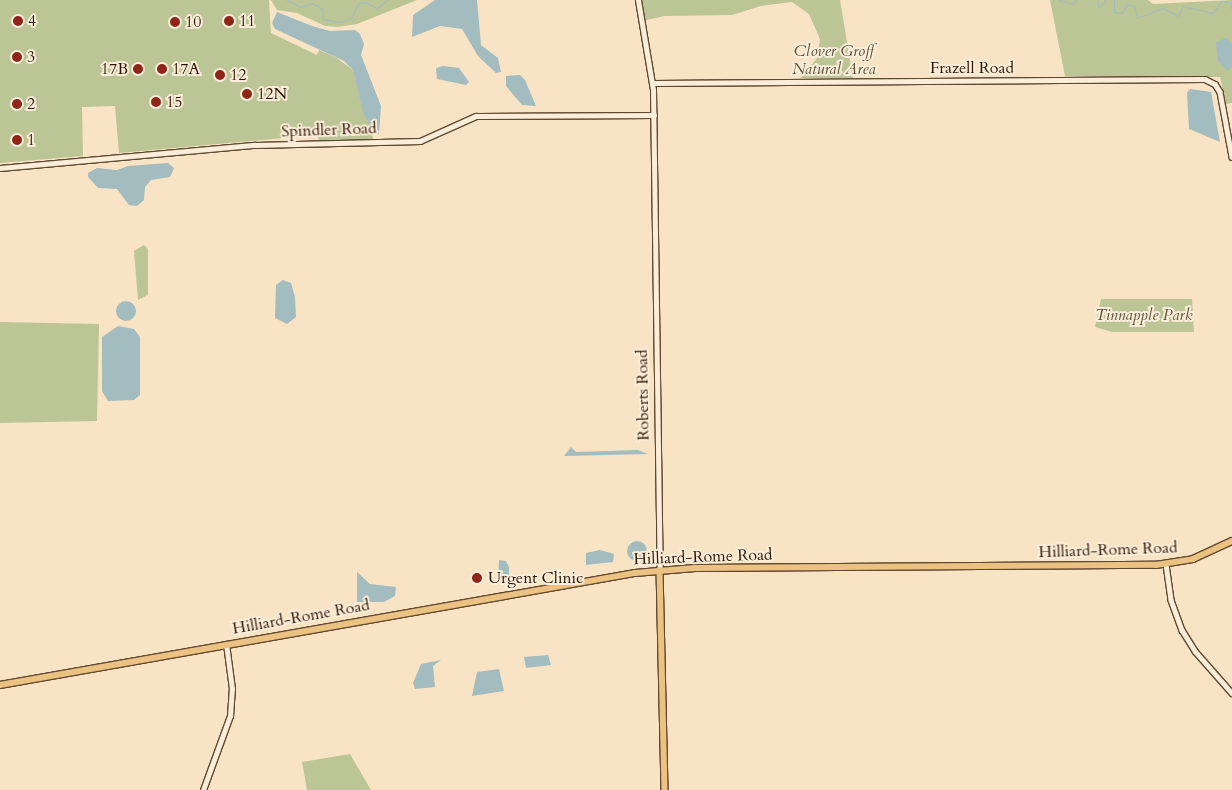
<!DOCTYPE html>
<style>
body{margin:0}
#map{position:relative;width:1232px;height:790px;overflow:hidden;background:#f8e4c4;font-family:Cardo,serif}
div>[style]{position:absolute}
.green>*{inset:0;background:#bbc596}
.water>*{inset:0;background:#a3bcbf}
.round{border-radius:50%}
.stream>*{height:1px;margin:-0.5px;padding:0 0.5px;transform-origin:0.5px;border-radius:0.5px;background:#a3bcbf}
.roads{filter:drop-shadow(1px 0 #604931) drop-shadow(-1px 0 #604931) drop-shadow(0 1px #604931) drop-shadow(0 -1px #604931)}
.tertiary>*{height:4.5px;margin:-2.25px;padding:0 2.25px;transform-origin:2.25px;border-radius:2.25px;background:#faedd9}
.secondary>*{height:5px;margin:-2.5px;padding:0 2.5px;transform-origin:2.5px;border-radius:2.5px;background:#faedd9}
.primary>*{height:5.5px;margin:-2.75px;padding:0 2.75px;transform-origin:2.75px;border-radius:2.75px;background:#ecc282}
.dots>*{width:14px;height:14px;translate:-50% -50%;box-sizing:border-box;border:2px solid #faedd9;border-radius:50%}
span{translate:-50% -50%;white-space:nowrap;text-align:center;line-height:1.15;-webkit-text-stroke:4px #faedd9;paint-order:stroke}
.poi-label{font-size:16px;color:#2d1500}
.left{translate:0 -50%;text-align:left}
.right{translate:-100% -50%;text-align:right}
.park-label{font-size:16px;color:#5f5334;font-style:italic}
.street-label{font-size:16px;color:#2d1500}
</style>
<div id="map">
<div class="green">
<i style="clip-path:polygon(0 0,269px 0,271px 33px,317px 55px,319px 50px,335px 57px,353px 70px,374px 141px,320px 143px,317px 135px,119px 153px,115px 106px,82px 107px,83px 156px,0 163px)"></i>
<i style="clip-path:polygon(271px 0,417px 0,357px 24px,338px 27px,325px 26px,297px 13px,277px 10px)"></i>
<i style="clip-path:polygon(638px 0,840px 0,853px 78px,801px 78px,817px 58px,820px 39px,809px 14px,792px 2px,761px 6px,732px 15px,665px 16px,642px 21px)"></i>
<i style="clip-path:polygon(1050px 0,1148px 0,1153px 4px,1232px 0,1232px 103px,1226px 104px,1220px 77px,1065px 76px)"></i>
<i style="clip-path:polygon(144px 245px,148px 249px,148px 295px,138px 300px,134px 251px)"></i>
<i style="clip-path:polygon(1101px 299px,1192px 299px,1194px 332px,1112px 332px,1095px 327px)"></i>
<i style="clip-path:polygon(0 322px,99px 324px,97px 421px,0 423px)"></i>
<i style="clip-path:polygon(350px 754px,371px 790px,307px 790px,302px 762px)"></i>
</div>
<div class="water">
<i style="clip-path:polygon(435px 0,477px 0,481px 45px,498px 58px,501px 72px,496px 73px,478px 56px,462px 29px,440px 26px,412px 37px,413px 15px)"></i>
<i style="clip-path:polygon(277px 12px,312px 26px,330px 31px,355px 30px,360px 34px,364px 44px,361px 55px,381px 106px,379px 134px,374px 134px,363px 112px,353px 70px,344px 61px,275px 29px,272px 23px)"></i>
<i style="clip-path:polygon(1226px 38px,1232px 45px,1232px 66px,1228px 71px,1218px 61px,1216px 42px)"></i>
<i style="clip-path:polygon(443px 66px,459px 68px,469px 82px,466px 85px,437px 79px,436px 68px)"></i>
<i style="clip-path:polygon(520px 75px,525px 80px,536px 106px,522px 105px,506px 86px,506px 76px)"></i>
<i style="clip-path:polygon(1190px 89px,1211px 92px,1220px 142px,1189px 129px,1187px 93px)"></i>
<i style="clip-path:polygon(168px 163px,174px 168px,170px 177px,151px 180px,145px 187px,144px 200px,137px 206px,129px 205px,117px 189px,98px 188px,88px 177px,88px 173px,97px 168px,117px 170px,128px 166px)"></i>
<i style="clip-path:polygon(283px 280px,291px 283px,295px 297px,296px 317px,287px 324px,275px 318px,276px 285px)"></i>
<i class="round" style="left:116px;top:301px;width:20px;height:20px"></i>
<i style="clip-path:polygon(118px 326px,134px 329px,140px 337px,140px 395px,134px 400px,108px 401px,102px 391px,102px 337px)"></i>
<i style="clip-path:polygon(571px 447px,576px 452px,638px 450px,648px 454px,564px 456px)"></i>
<i class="round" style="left:627px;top:541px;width:20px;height:20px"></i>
<i style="clip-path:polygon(600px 550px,614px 554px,613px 562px,586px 565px,586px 553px)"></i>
<i style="clip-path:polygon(499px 560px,506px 561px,509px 567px,509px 582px,501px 583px,498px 579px)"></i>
<i style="clip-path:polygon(357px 572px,370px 584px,396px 587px,395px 596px,384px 602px,357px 602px)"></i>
<i style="clip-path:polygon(548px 655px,551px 665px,526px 668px,524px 657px)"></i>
<i style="clip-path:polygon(441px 660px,433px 666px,435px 687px,415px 689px,413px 683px,421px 664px)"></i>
<i style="clip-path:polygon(499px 669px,504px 691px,472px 696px,477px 672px)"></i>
</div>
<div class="stream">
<i style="left:287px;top:0;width:15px;rotate:28deg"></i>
<i style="left:300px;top:7px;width:13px;rotate:-18deg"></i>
<i style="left:312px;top:3px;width:12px;rotate:31deg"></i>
<i style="left:322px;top:9px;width:10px;rotate:84deg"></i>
<i style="left:323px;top:19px;width:17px;rotate:10deg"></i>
<i style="left:340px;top:22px;width:12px;rotate:-20deg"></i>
<i style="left:351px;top:18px;width:16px;rotate:-63deg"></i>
<i style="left:358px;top:4px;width:7px;rotate:-16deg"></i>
<i style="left:365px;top:2px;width:13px;rotate:27deg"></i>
<i style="left:377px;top:8px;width:13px;rotate:-39deg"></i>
<i style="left:1058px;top:0;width:16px;rotate:15deg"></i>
<i style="left:1073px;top:4px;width:5px;rotate:-53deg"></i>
<i style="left:1097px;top:0;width:8px;rotate:76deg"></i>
<i style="left:1099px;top:8px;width:10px;rotate:-53deg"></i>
<i style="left:1114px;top:0;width:12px;rotate:90deg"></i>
<i style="left:1114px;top:12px;width:8px;rotate:7deg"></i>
<i style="left:1122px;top:13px;width:10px;rotate:-61deg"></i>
<i style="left:1127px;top:4px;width:7px;rotate:16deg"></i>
<i style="left:1134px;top:6px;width:12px;rotate:76deg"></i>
<i style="left:1137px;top:18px;width:28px;rotate:-21deg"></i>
<i style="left:1163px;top:8px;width:17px;rotate:28deg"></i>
<i style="left:1178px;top:16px;width:11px;rotate:-63deg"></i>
<i style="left:1183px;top:6px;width:31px;rotate:13deg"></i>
<i style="left:1213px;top:13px;width:14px;rotate:-56deg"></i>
<i style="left:1221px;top:1px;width:9px;rotate:6deg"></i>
<i style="left:1230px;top:2px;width:8px;rotate:76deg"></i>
</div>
<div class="roads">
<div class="tertiary">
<i style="left:653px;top:83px;width:552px;rotate:-0.42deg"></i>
<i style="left:1205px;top:79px;width:11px;rotate:27deg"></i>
<i style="left:1215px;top:84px;width:9px;rotate:58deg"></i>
<i style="left:1220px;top:92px;width:66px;rotate:79.5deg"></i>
<i style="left:0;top:168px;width:256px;rotate:-5.2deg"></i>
<i style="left:255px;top:145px;width:165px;rotate:-1.4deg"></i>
<i style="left:420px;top:141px;width:61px;rotate:-24.1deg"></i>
<i style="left:476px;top:116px;width:178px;rotate:-0.3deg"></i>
<i style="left:1166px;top:564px;width:36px;rotate:82deg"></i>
<i style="left:1171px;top:600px;width:32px;rotate:70deg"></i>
<i style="left:1182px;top:630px;width:25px;rotate:58deg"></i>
<i style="left:1195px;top:651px;width:56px;rotate:48.6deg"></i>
<i style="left:203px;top:790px;width:79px;rotate:-70deg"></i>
<i style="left:230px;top:716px;width:27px;rotate:-86deg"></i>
<i style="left:232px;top:689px;width:45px;rotate:-97.6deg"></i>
</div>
<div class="secondary">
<i style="left:638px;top:0;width:91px;rotate:80.5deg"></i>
<i style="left:653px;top:90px;width:480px;rotate:89.2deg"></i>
</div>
<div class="primary">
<i style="left:660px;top:570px;width:220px;rotate:88.7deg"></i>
<i style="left:0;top:685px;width:645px;rotate:-10deg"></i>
<i style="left:635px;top:573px;width:60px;rotate:-4.8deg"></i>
<i style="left:695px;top:568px;width:461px;rotate:-0.4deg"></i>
<i style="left:1156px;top:565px;width:37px;rotate:-9deg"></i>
<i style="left:1193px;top:559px;width:43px;rotate:-24.8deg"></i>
</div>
</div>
<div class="dots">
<i style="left:18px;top:21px;background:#8f2418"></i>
<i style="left:229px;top:21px;background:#8f2418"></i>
<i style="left:175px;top:22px;background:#8f2418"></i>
<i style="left:17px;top:57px;background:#8f2418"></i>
<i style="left:138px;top:69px;background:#8f2418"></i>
<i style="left:162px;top:69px;background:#8f2418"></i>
<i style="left:220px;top:75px;background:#8f2418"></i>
<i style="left:247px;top:94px;background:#8f2418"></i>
<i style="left:156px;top:102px;background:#8f2418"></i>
<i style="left:17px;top:104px;background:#8f2418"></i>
<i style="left:17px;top:140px;background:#8f2418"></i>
<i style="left:477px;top:578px;background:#8f2418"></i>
</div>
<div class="poi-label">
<span class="left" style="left:28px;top:21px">4</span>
<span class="left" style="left:239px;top:21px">11</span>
<span class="left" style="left:185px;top:22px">10</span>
<span class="left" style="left:27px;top:57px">3</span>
<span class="right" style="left:128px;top:69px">17B</span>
<span class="left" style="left:172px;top:69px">17A</span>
<span class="left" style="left:230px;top:75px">12</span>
<span class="left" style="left:257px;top:94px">12N</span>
<span class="left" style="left:166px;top:102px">15</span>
<span class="left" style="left:27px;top:104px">2</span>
<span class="left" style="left:27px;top:140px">1</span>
<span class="left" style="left:488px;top:578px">Urgent Clinic</span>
</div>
<div class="park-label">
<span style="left:834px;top:60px">Clover Groff<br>Natural Area</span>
<span style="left:1144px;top:315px">Tinnapple Park</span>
</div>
<div class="street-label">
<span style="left:972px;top:68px">Frazell Road</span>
<span style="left:329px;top:130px;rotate:-2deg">Spindler Road</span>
<span style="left:643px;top:395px;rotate:-91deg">Roberts Road</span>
<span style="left:1108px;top:550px;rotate:-2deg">Hilliard-Rome Road</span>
<span style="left:703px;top:557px;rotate:-2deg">Hilliard-Rome Road</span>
<span style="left:301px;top:617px;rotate:-10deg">Hilliard-Rome Road</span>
</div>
</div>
